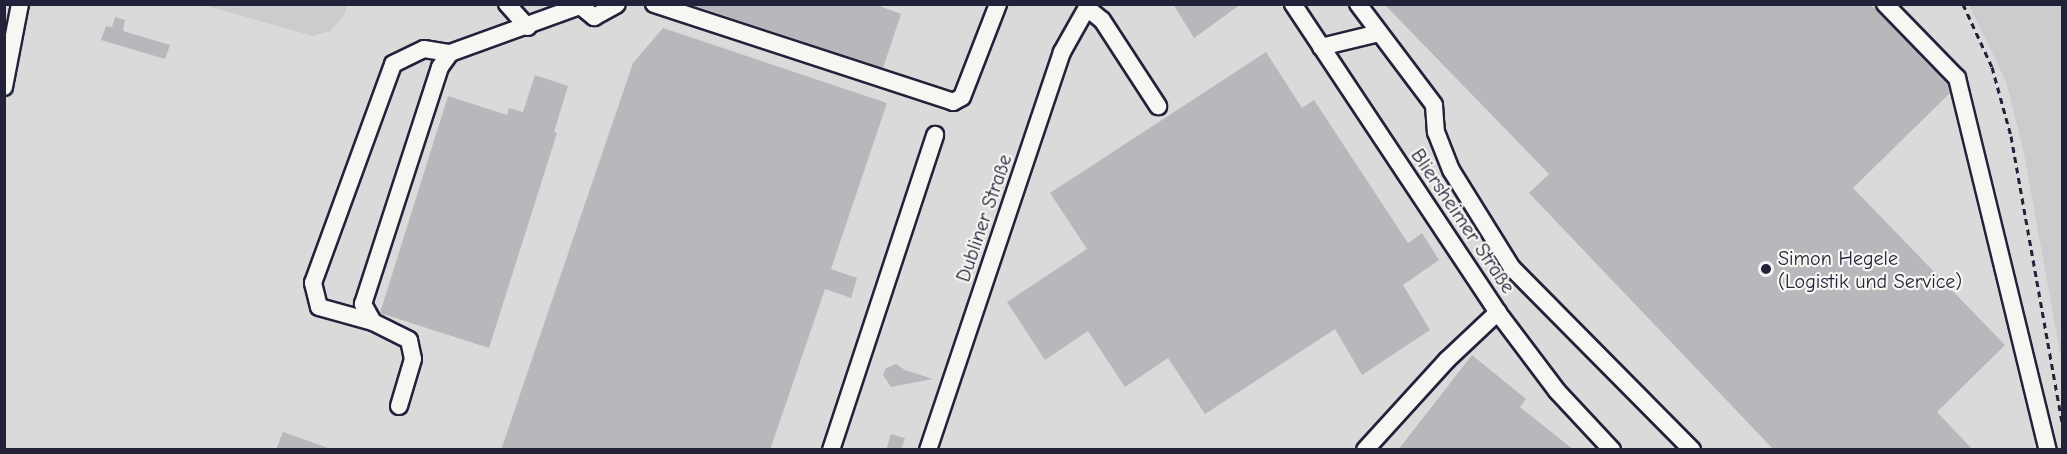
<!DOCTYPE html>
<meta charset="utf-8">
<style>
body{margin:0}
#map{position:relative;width:2067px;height:454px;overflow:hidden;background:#e9e9e7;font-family:"Comic Neue",sans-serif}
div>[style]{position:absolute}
.built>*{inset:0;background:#dadada}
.green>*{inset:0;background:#ccccce}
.building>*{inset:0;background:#b8b8bc}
.path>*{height:3px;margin-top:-1.5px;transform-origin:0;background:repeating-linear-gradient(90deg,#22223b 0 6px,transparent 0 10.5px)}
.roads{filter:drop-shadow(2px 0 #22223b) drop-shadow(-2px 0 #22223b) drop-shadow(0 2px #22223b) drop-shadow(0 -2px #22223b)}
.minor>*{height:16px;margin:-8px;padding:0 8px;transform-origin:8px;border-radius:8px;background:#f6f6f2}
.dots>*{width:16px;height:16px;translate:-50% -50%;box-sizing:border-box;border:3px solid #f6f6f2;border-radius:50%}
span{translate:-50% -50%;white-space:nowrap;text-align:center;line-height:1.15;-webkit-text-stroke:4.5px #f6f6f2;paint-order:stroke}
.street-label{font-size:20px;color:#22223b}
.poi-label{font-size:20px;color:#22223b}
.left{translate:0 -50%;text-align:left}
.frame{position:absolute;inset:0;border:6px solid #22223b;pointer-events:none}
</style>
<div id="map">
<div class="built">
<i style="clip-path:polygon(4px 5px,1969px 5px,2006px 82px,2023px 149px,2062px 365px,2062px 449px,5px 449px)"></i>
</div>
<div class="green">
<i style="clip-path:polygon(204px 5px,204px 4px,347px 5px,344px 16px,330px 31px,313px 36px)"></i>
<i style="clip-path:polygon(1969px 5px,2062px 5px,2062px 365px,2023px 149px,2006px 82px)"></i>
</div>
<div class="building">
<i style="clip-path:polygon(689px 4px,874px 4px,901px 14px,883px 68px)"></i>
<i style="clip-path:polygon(1173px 4px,1241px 4px,1194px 38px)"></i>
<i style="clip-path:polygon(1384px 4px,1870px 4px,1948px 85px,1950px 93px,1853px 188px,2005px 345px,1937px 412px,1973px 450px,1774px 450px,1529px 193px,1549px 174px)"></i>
<i style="clip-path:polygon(115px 17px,125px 20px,123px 31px,170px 45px,165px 59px,101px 40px,106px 26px,112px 27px)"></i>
<i style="clip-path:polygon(663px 28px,887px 103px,831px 269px,857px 278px,851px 298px,825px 289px,770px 450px,501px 450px,633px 63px)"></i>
<i style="clip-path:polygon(1266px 52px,1302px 108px,1314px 100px,1408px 243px,1422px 233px,1439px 260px,1403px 285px,1430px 330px,1362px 375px,1335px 329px,1205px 414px,1168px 358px,1125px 387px,1088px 331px,1045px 360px,1007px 302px,1087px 249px,1050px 193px)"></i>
<i style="clip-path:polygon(535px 75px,568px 86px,554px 132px,557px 133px,489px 348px,380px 313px,448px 96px,507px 115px,509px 108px,523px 112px)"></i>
<i style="clip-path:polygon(1472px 355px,1526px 399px,1520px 407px,1574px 450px,1398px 450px)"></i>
<i style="clip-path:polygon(896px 364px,905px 370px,933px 379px,891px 387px,883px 375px,886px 368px)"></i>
<i style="clip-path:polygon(283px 432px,328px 448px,327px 450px,276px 450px)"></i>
<i style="clip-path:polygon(891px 434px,905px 438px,901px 450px,886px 450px)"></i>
</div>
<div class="path">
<i style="left:1963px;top:4px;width:69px;rotate:65.3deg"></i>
<i style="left:1992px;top:67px;width:72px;rotate:74.6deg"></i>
<i style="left:2011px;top:136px;width:290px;rotate:79.9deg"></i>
</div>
<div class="roads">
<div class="minor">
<i style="left:507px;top:4px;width:31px;rotate:48deg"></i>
<i style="left:578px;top:4px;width:21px;rotate:39deg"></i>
<i style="left:594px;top:17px;width:26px;rotate:-29deg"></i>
<i style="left:654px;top:4px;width:315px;rotate:18.1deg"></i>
<i style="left:953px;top:102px;width:10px;rotate:-29deg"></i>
<i style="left:962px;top:97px;width:100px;rotate:-68.8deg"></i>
<i style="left:1293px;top:4px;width:377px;rotate:56.4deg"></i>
<i style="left:1502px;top:318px;width:91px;rotate:53deg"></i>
<i style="left:1557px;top:391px;width:81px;rotate:47deg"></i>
<i style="left:1358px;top:4px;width:126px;rotate:53deg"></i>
<i style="left:1434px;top:105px;width:27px;rotate:86deg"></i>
<i style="left:1436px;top:132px;width:41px;rotate:68.5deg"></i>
<i style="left:1451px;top:170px;width:115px;rotate:58.1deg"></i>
<i style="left:1512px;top:268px;width:256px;rotate:45.3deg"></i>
<i style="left:1885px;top:4px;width:103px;rotate:45.8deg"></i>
<i style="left:1957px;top:78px;width:383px;rotate:76.3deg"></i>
<i style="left:1087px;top:8px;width:19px;rotate:39deg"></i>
<i style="left:1102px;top:20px;width:103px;rotate:56.9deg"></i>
<i style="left:1321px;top:47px;width:60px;rotate:-13.6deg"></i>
<i style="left:4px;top:87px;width:85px;rotate:-79.1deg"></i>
<i style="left:373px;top:322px;width:56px;rotate:-164.5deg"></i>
<i style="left:319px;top:307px;width:25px;rotate:-104deg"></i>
<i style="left:313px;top:283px;width:233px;rotate:-69.9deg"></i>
<i style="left:393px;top:64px;width:34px;rotate:-26deg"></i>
<i style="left:424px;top:49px;width:26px;rotate:9deg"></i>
<i style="left:399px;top:406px;width:49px;rotate:-73.4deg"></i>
<i style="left:413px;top:359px;width:19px;rotate:-102deg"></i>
<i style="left:409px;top:340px;width:40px;rotate:-153.4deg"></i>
<i style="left:373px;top:322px;width:21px;rotate:-119deg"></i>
<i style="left:363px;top:304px;width:249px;rotate:-72deg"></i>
<i style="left:440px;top:67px;width:17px;rotate:-54deg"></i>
<i style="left:450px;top:53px;width:138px;rotate:-19.9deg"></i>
<i style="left:831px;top:450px;width:332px;rotate:-71.7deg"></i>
<i style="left:928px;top:450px;width:420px;rotate:-71.4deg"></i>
<i style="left:1062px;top:52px;width:55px;rotate:-60.6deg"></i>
<i style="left:1365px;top:450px;width:122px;rotate:-47.7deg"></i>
<i style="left:1447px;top:360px;width:70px;rotate:-43.3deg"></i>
</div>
</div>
<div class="dots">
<i style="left:1766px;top:269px;background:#22223b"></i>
</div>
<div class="street-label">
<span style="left:984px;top:218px;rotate:-71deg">Dubliner Straße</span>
<span style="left:1463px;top:221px;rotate:56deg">Bliersheimer Straße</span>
</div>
<div class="poi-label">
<span class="left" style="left:1778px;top:270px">Simon Hegele<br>(Logistik und Service)</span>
</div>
<div class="frame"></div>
</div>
